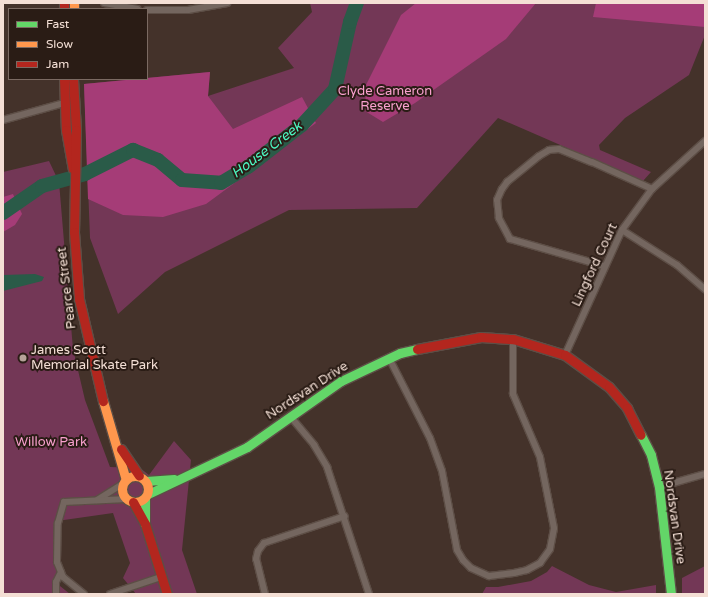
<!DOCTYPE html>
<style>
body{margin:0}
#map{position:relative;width:708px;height:597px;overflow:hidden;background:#44322a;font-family:"Varela Round",sans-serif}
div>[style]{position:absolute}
.green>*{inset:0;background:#733756}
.forest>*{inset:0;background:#a53c77}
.water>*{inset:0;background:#2a5b48}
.river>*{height:14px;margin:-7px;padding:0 7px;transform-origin:7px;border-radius:7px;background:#2a5b48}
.roads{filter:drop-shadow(1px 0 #5d4e46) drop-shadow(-1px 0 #5d4e46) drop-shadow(0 1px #5d4e46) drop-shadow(0 -1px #5d4e46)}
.street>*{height:6px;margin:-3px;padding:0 3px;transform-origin:3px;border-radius:3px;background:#74665f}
.fast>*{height:9px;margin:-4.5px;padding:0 4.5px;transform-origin:4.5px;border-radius:4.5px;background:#63d668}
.slow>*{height:9px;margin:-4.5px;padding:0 4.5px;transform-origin:4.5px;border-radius:4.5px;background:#ff974d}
.slow>.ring{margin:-4.5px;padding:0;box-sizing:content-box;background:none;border:9px solid #ff974d;border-radius:50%}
.jam>*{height:9px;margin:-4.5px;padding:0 4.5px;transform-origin:4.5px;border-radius:4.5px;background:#b3261e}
.dots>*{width:11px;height:11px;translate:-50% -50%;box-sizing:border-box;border:2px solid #2a1c15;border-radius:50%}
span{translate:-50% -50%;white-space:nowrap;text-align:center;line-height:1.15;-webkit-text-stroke:4px #2a1c15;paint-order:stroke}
.park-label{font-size:13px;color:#f9a0ce}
.street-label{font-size:13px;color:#f4dfd5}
.poi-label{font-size:13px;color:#f4dfd5}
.left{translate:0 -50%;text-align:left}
.water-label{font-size:14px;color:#4cf9c3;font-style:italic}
.frame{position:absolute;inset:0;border:4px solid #f4dfd5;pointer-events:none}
.legend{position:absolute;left:8px;top:8px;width:140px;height:72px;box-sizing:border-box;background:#2a1c15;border:1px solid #7b6a62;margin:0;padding:5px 7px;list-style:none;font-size:12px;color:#f4dfd5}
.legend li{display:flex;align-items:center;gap:8px;height:20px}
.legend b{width:20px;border:1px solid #7b6a62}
</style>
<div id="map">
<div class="green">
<i style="clip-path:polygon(310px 3px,705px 3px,705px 35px,689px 75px,625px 118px,599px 145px,600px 150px,651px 172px,643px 181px,498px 118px,417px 208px,289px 210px,165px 272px,118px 314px,90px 238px,84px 84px,210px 72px,208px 96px,294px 68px,278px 48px,312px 12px)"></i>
<i style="clip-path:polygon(49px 161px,59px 182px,73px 349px,85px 400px,110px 467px,140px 468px,149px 475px,174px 441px,191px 460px,182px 550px,197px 594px,136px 594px,123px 578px,130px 563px,113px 513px,57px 521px,60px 586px,70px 594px,3px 594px,3px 172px)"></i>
<i style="clip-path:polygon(552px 566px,589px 585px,616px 592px,656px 585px,656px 594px,482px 594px,486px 587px,498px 587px,531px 581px,547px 572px)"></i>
<i style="clip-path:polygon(705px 566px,705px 594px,682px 594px,682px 578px)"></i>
</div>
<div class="forest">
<i style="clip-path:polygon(416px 3px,536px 3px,506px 39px,415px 103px,383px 122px,365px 111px,366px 85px,401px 15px)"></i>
<i style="clip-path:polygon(596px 3px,705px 3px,705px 27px,593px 17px)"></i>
<i style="clip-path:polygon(210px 72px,208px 96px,233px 129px,302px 97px,316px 123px,206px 204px,163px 217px,123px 215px,88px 199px,84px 84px)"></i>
<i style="clip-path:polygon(13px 194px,22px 214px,15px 225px,3px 232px,3px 197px)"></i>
</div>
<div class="water">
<i style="clip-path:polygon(35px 274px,44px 277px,42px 281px,3px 291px,3px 275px)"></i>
</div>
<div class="river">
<i style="left:3px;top:213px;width:47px;rotate:-34.7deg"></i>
<i style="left:42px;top:186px;width:45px;rotate:-15.6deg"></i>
<i style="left:85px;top:174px;width:54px;rotate:-26.6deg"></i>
<i style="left:133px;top:150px;width:27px;rotate:22deg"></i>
<i style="left:158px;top:160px;width:31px;rotate:40deg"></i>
<i style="left:182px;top:180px;width:39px;rotate:4deg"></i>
<i style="left:221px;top:183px;width:31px;rotate:-31deg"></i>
<i style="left:248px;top:167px;width:68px;rotate:-37.9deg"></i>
<i style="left:302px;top:125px;width:49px;rotate:-47.5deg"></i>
<i style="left:335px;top:89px;width:69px;rotate:-77.4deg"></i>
<i style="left:350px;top:22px;width:20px;rotate:-70deg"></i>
</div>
<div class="roads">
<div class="street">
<i style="left:104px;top:3px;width:34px;rotate:10deg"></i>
<i style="left:147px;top:10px;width:41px"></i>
<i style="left:188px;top:10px;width:40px;rotate:-10deg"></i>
<i style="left:3px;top:120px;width:63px;rotate:-15.6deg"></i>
<i style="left:622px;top:230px;width:65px;rotate:32.5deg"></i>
<i style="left:677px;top:265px;width:37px;rotate:41deg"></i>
<i style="left:604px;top:266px;width:98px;rotate:-164deg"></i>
<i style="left:510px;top:239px;width:24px;rotate:-118deg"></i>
<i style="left:499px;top:218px;width:18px;rotate:-96deg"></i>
<i style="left:497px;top:200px;width:12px;rotate:-66deg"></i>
<i style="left:502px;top:189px;width:9px;rotate:-54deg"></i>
<i style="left:507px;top:182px;width:41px;rotate:-39.1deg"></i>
<i style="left:539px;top:156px;width:12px;rotate:-31deg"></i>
<i style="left:549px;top:150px;width:10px;rotate:-6deg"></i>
<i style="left:559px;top:149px;width:35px;rotate:22deg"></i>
<i style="left:592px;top:162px;width:66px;rotate:24.2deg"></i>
<i style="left:565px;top:355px;width:137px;rotate:-65.5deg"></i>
<i style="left:622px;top:230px;width:51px;rotate:-53.8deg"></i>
<i style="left:652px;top:189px;width:72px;rotate:-42.2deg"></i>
<i style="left:389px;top:358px;width:90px;rotate:62.9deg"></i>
<i style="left:430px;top:438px;width:35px;rotate:70deg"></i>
<i style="left:442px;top:471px;width:80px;rotate:79.2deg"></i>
<i style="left:457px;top:550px;width:12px;rotate:59deg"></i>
<i style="left:463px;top:560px;width:11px;rotate:45deg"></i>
<i style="left:471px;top:568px;width:20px;rotate:24deg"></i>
<i style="left:489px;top:576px;width:25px;rotate:-7deg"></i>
<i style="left:514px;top:573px;width:13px;rotate:-13deg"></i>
<i style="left:527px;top:570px;width:15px;rotate:-28deg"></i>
<i style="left:540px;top:563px;width:17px;rotate:-54deg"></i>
<i style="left:550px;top:549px;width:21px;rotate:-79deg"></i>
<i style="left:554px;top:528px;width:72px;rotate:-101.2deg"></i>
<i style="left:540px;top:457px;width:69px;rotate:-113.2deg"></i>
<i style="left:513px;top:394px;width:55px;rotate:-90deg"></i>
<i style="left:290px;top:416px;width:38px;rotate:50deg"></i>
<i style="left:314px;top:445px;width:26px;rotate:59deg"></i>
<i style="left:327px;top:467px;width:134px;rotate:71.7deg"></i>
<i style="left:659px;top:487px;width:48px;rotate:-15.8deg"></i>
<i style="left:97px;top:500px;width:31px;rotate:-32deg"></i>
<i style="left:56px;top:594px;width:12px;rotate:-90deg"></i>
<i style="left:56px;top:582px;width:11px;rotate:-63deg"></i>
<i style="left:84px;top:594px;width:27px;rotate:-141deg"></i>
<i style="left:63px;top:577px;width:16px;rotate:-112deg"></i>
<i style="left:57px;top:562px;width:39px;rotate:-89deg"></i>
<i style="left:58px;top:523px;width:22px;rotate:-74deg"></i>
<i style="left:64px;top:502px;width:63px;rotate:-2.7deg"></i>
<i style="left:110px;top:594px;width:54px;rotate:-18.4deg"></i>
<i style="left:265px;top:594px;width:36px;rotate:-104deg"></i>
<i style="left:256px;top:559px;width:8px;rotate:-76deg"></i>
<i style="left:258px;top:551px;width:10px;rotate:-53deg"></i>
<i style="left:264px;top:543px;width:85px;rotate:-18.4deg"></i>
</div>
<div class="fast">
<i style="left:641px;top:435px;width:22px;rotate:63deg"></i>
<i style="left:651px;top:455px;width:33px;rotate:76deg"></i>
<i style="left:659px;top:487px;width:108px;rotate:83.6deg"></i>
<i style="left:146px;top:481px;width:28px;rotate:-4deg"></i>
<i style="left:148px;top:494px;width:110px;rotate:-25.4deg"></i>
<i style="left:247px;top:447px;width:115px;rotate:-35.1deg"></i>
<i style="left:341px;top:381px;width:65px;rotate:-25.4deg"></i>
<i style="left:400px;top:353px;width:17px;rotate:-13deg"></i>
<i style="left:145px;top:498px;width:26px;rotate:90deg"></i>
</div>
<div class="slow">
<i style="left:74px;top:3px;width:6px;rotate:90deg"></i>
<i style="left:103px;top:401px;width:82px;rotate:73.8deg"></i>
<i class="ring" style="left:122px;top:476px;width:17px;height:17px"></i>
</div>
<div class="jam">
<i style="left:64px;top:3px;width:6px;rotate:90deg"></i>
<i style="left:64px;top:79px;width:51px;rotate:87.8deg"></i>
<i style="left:66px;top:130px;width:39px;rotate:80deg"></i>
<i style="left:73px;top:79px;width:51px;rotate:86.6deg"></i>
<i style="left:76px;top:130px;width:102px;rotate:91.1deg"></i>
<i style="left:74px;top:232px;width:67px;rotate:85.7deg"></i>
<i style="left:79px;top:299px;width:105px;rotate:76.8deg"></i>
<i style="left:417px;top:349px;width:65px;rotate:-10.6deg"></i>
<i style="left:481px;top:337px;width:32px;rotate:4deg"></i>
<i style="left:513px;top:339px;width:54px;rotate:17.1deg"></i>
<i style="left:565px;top:355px;width:54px;rotate:36deg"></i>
<i style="left:609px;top:387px;width:28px;rotate:49deg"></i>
<i style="left:627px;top:408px;width:30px;rotate:63deg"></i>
<i style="left:121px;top:449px;width:32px;rotate:56deg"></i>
<i style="left:133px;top:502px;width:25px;rotate:61deg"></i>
<i style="left:145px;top:524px;width:73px;rotate:72.6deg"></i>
</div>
</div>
<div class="dots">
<i style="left:23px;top:358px;background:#b6a299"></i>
</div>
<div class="park-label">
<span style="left:385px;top:99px">Clyde Cameron<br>Reserve</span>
<span style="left:51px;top:442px">Willow Park</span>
</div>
<div class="street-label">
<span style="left:595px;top:265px;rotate:-65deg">Lingford Court</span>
<span style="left:67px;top:288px;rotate:-97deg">Pearce Street</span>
<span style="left:307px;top:391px;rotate:-33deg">Nordsvan Drive</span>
<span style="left:674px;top:517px;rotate:82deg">Nordsvan Drive</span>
</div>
<div class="poi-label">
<span class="left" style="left:31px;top:358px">James Scott<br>Memorial Skate Park</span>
</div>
<div class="water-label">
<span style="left:267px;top:150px;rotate:-37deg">House Creek</span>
</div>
<div class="frame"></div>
<ul class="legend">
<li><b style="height:5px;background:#63d668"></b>Fast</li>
<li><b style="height:5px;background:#ff974d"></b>Slow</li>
<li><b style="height:5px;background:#b3261e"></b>Jam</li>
</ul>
</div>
